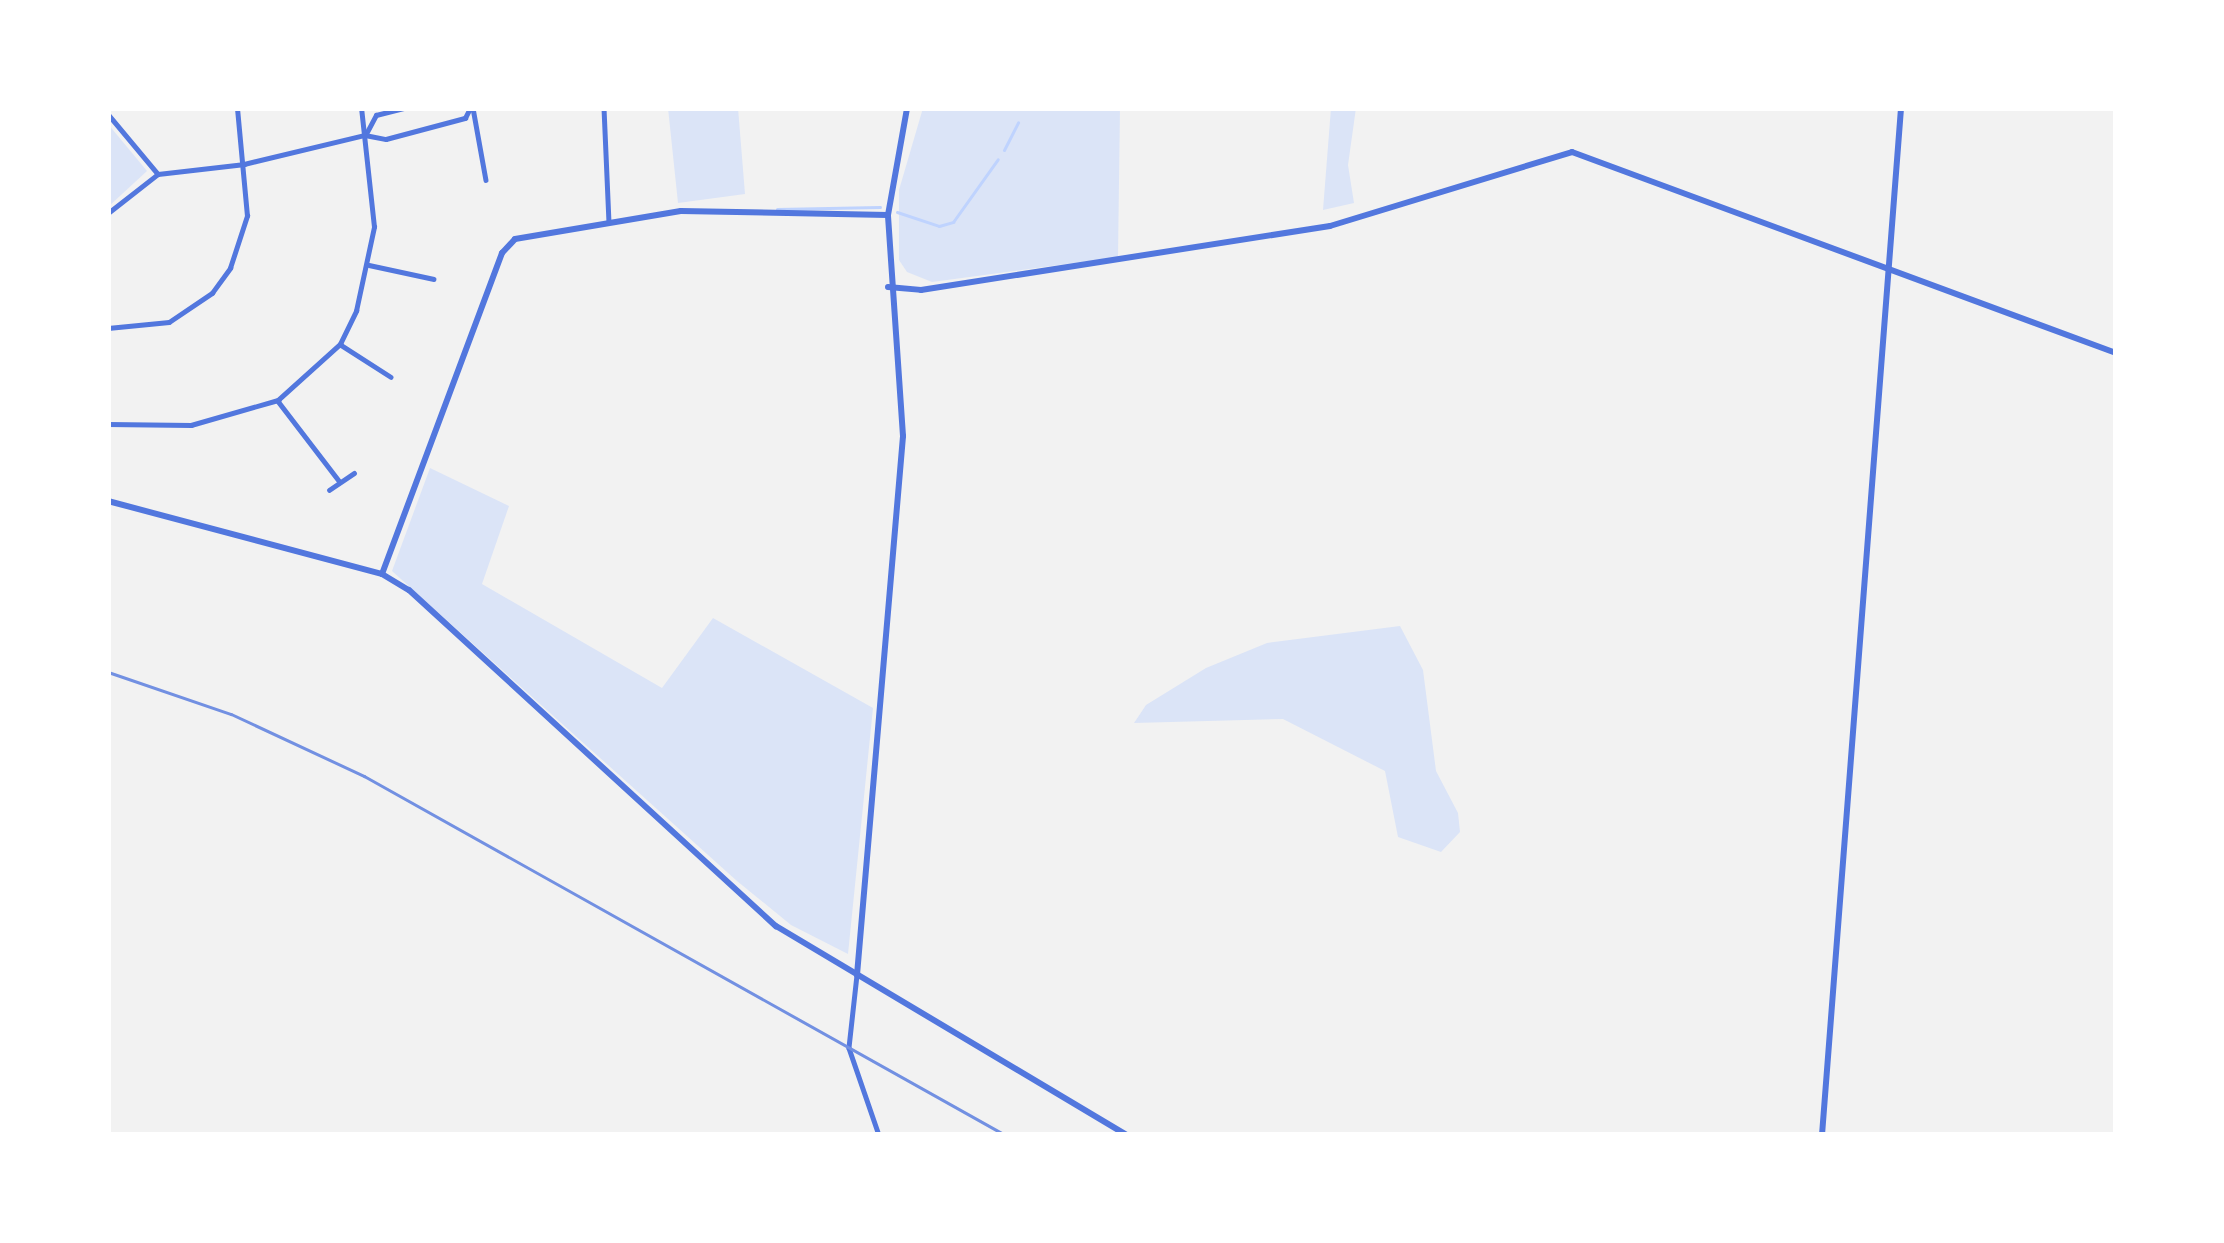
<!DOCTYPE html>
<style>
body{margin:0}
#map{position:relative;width:2224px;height:1243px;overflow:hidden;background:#f2f2f2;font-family:Figtree,sans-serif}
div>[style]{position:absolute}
.green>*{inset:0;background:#dbe4f7}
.stream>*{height:3px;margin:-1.5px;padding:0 1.5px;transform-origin:1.5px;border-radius:1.5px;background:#bfd3fe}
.minor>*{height:4.5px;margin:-2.25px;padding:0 2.25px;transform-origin:2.25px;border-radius:2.25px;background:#5277de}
.tertiary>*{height:6px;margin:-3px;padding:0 3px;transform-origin:3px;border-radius:3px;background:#5277de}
.rail>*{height:3px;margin:-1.5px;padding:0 1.5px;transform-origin:1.5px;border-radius:1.5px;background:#7290e2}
span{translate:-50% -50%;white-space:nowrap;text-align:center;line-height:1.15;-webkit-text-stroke:12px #fff;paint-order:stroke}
.frame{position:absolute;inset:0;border:111px solid #fff;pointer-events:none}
</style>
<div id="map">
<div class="green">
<i style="clip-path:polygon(668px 108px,738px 108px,745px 194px,678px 203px)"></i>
<i style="clip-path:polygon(923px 108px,1120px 108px,1118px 257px,932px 282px,907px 272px,899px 260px,899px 190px)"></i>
<i style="clip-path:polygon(1331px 108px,1356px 108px,1348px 165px,1354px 203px,1323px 210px)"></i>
<i style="clip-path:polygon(108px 124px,147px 171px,108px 207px)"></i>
<i style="clip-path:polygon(430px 468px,509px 506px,482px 584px,662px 688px,713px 618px,873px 708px,848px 954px,791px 925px,737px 881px,392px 571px)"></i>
<i style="clip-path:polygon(1400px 626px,1423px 670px,1436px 771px,1458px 813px,1460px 832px,1441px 852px,1398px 837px,1385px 771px,1283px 719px,1134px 723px,1146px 705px,1206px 668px,1267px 643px)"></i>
</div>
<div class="stream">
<i style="left:1004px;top:150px;width:31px;rotate:-63deg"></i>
<i style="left:777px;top:209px;width:103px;rotate:-1.1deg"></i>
<i style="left:897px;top:212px;width:44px;rotate:18.4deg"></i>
<i style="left:939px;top:226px;width:15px;rotate:-16deg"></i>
<i style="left:953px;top:222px;width:77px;rotate:-54.5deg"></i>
</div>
<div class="minor">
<i style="left:473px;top:108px;width:73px;rotate:79.8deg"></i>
<i style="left:604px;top:108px;width:113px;rotate:87.5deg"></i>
<i style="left:108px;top:114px;width:78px;rotate:50.2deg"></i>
<i style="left:367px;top:132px;width:19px;rotate:-62deg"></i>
<i style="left:376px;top:115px;width:29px;rotate:-14deg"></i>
<i style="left:158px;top:174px;width:87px;rotate:-6.6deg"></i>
<i style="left:244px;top:164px;width:124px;rotate:-13.5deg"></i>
<i style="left:365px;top:135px;width:21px;rotate:11deg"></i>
<i style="left:386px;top:139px;width:82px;rotate:-14.9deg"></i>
<i style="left:465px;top:118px;width:11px;rotate:-63deg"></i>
<i style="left:108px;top:213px;width:63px;rotate:-38deg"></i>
<i style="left:369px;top:265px;width:66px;rotate:12.2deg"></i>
<i style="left:108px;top:328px;width:61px;rotate:-5.6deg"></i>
<i style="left:169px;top:322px;width:52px;rotate:-34deg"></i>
<i style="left:212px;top:293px;width:31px;rotate:-54deg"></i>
<i style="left:230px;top:268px;width:55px;rotate:-71.9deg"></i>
<i style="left:247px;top:216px;width:108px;rotate:-95.3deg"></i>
<i style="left:341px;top:345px;width:59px;rotate:32.6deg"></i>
<i style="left:278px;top:401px;width:102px;rotate:52.6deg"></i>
<i style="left:108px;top:424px;width:83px;rotate:0.7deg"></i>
<i style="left:191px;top:425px;width:91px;rotate:-16deg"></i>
<i style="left:278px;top:400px;width:84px;rotate:-42.1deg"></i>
<i style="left:340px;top:344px;width:37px;rotate:-64deg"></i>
<i style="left:356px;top:311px;width:86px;rotate:-77.9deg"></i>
<i style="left:374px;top:227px;width:120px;rotate:-96.2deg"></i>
<i style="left:329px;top:490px;width:30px;rotate:-34deg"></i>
<i style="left:857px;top:975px;width:73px;rotate:96.3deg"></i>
<i style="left:849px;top:1048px;width:92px;rotate:71deg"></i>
</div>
<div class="tertiary">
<i style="left:888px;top:287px;width:33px;rotate:5deg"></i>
<i style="left:921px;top:290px;width:414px;rotate:-8.9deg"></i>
<i style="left:1330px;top:226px;width:253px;rotate:-17deg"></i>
<i style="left:1572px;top:152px;width:580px;rotate:20.28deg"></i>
<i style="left:108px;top:501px;width:284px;rotate:14.9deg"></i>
<i style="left:382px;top:574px;width:31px;rotate:31deg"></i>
<i style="left:409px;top:590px;width:498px;rotate:42.5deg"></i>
<i style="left:776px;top:926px;width:409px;rotate:30.8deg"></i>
<i style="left:382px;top:574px;width:343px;rotate:-69.5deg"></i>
<i style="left:502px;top:253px;width:19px;rotate:-47deg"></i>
<i style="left:515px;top:239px;width:168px;rotate:-9.6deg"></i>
<i style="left:681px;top:211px;width:207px;rotate:1.1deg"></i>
<i style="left:857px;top:975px;width:541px;rotate:-85.12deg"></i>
<i style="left:903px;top:436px;width:222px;rotate:-93.9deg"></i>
<i style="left:888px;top:215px;width:109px;rotate:-79.9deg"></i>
<i style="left:1822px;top:1135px;width:1030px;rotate:-85.6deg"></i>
</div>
<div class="rail">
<i style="left:108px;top:672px;width:130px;rotate:18.9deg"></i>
<i style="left:231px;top:714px;width:147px;rotate:25deg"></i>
<i style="left:364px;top:776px;width:735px;rotate:29.25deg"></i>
</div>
<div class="frame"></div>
</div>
